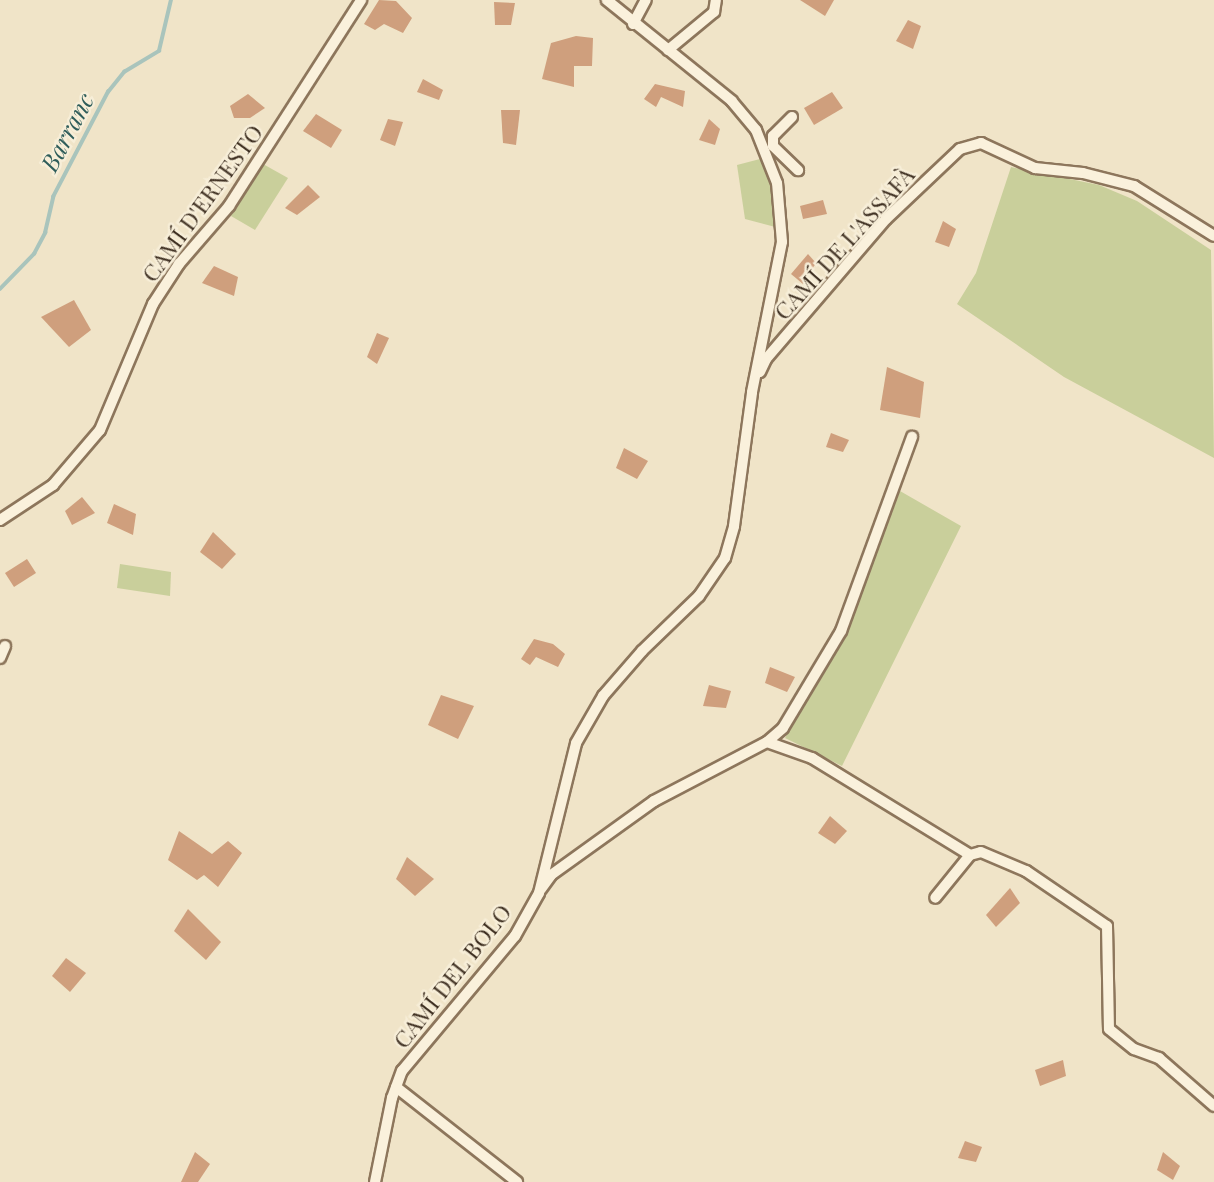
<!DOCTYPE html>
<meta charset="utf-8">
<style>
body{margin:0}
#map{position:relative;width:1214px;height:1182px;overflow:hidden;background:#f0e4c8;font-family:"Playfair Display",serif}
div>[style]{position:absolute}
.green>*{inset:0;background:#c9cf9b}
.stream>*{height:3.5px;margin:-1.75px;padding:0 1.75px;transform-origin:1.75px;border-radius:1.75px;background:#a9c4bc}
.building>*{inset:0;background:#cf9f7d}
.roads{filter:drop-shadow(2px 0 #8d765c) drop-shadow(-2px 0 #8d765c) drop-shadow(0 2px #8d765c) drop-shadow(0 -2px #8d765c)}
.street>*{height:10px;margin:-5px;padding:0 5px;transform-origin:5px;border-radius:5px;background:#faf1dc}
span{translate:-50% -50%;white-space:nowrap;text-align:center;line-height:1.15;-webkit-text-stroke:5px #f7eed8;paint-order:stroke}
.street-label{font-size:23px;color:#3d2e20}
.water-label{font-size:24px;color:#2f5d5a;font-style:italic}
</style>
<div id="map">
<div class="green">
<i style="clip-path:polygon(760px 159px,771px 181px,779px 228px,745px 219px,737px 165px)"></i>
<i style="clip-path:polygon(263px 164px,288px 178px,255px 230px,231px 216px)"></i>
<i style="clip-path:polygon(1011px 167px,1099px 185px,1137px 201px,1211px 250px,1214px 458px,1064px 377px,957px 304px,976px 273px)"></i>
<i style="clip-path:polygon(900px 491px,961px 526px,842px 766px,785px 738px,856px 608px)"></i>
<i style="clip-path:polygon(120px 564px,171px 572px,170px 596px,117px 588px)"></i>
</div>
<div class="stream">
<i style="left:0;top:289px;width:49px;rotate:-45.8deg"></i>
<i style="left:34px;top:254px;width:24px;rotate:-62deg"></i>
<i style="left:45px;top:233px;width:37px;rotate:-77deg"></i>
<i style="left:53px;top:197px;width:119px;rotate:-62.4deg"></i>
<i style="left:108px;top:92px;width:26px;rotate:-51deg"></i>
<i style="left:124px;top:72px;width:41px;rotate:-31deg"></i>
<i style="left:159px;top:51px;width:52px;rotate:-76.8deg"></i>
</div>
<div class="building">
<i style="clip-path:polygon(379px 0,396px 1px,412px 18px,403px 33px,384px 24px,375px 30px,364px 24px)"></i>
<i style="clip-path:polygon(800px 0,834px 0,825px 16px)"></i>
<i style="clip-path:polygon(494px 2px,515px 3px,511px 25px,495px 25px)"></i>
<i style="clip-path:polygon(908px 20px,921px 26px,913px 49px,896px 41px)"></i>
<i style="clip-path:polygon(576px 36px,593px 38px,592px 66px,574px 66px,574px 87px,542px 79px,551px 43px)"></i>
<i style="clip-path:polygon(423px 79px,443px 90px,439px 100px,417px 92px)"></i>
<i style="clip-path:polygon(655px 84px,685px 91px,683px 107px,661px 97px,656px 107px,644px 99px)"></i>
<i style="clip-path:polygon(832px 92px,843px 108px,814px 125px,804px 108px)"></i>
<i style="clip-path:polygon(248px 94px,265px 108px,250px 118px,234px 118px,230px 106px)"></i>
<i style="clip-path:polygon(501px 110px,520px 110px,516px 145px,503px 143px)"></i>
<i style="clip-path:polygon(316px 114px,342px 130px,331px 148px,303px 131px)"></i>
<i style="clip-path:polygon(388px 119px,403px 122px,395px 146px,380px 140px)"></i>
<i style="clip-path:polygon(709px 119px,720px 129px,715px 145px,699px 140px)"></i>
<i style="clip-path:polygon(308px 185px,320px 197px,297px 215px,285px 208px)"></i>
<i style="clip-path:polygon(823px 200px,827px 214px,803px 219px,800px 206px)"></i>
<i style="clip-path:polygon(943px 221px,956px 229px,949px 247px,935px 242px)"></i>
<i style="clip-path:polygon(808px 254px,816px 263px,803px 284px,791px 274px)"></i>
<i style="clip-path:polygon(214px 266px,238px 277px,234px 296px,202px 283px)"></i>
<i style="clip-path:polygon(74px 300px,91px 330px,69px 347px,41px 317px)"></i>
<i style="clip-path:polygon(377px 333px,389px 338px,377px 364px,367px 357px)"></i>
<i style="clip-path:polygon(887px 367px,924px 382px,920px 418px,880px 410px)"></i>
<i style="clip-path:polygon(831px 433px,849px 440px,843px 452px,826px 447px)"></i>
<i style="clip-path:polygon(624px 448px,648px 461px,637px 479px,616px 468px)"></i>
<i style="clip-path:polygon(82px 497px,95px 513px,72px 525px,65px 511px)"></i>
<i style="clip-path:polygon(114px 504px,136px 514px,133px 535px,107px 523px)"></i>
<i style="clip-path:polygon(213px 532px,236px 554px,222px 569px,200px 552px)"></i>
<i style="clip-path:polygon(27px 559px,36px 573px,14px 587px,5px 573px)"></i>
<i style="clip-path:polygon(534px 639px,553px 644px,565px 654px,558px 667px,536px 657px,530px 665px,521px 659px)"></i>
<i style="clip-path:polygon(770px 667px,795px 677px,787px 692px,765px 683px)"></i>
<i style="clip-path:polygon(709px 685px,731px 691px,726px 708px,703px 706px)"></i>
<i style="clip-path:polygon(441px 695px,474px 706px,458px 739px,428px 725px)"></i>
<i style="clip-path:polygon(830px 816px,847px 831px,835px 844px,818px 833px)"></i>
<i style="clip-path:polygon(179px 831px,212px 854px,228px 841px,242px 853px,218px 887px,204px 875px,197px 880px,168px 860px)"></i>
<i style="clip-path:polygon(407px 857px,434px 879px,415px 896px,396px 879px)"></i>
<i style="clip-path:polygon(1010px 888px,1020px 903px,996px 927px,986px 915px)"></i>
<i style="clip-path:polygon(188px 909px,221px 942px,206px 960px,174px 931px)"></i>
<i style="clip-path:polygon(66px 958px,86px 973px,70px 992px,52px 976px)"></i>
<i style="clip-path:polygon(1063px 1060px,1066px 1076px,1040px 1086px,1035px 1070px)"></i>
<i style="clip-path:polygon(965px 1141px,982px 1147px,976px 1162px,958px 1158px)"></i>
<i style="clip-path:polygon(195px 1152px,210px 1164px,198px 1182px,181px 1182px)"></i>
<i style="clip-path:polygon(1163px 1152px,1180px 1166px,1173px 1180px,1157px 1170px)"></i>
</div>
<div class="roads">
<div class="street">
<i style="left:633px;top:24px;width:27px;rotate:-62deg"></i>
<i style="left:668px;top:50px;width:60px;rotate:-39.6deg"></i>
<i style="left:714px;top:12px;width:12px;rotate:-81deg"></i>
<i style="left:792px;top:117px;width:27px;rotate:135deg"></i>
<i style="left:773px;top:136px;width:10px;rotate:90deg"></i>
<i style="left:773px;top:146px;width:35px;rotate:44deg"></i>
<i style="left:760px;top:372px;width:14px;rotate:-65deg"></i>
<i style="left:766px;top:359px;width:184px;rotate:-49.4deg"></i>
<i style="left:886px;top:219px;width:102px;rotate:-43.4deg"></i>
<i style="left:960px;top:149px;width:22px;rotate:-16deg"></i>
<i style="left:981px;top:143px;width:60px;rotate:24.8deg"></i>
<i style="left:1035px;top:168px;width:48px;rotate:5.9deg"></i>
<i style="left:1083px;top:173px;width:53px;rotate:14.3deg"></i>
<i style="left:1134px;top:186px;width:94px;rotate:32deg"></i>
<i style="left:0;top:520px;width:64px;rotate:-33.4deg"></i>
<i style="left:53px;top:485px;width:72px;rotate:-49.5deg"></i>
<i style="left:100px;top:430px;width:137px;rotate:-67.2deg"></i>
<i style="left:153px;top:304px;width:48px;rotate:-57deg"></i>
<i style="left:179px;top:264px;width:77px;rotate:-49.2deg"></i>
<i style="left:229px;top:206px;width:245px;rotate:-57.3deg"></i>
<i style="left:0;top:658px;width:13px;rotate:-67deg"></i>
<i style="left:767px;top:742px;width:48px;rotate:19.6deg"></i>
<i style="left:812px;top:758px;width:185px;rotate:31.5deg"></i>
<i style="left:970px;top:855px;width:55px;rotate:129.1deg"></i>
<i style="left:970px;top:855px;width:11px;rotate:-15deg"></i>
<i style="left:981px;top:852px;width:49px;rotate:22.9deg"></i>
<i style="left:1026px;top:871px;width:98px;rotate:34.2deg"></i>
<i style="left:1107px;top:926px;width:103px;rotate:88.9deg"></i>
<i style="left:1109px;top:1029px;width:32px;rotate:39deg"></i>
<i style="left:1134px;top:1049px;width:27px;rotate:20deg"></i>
<i style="left:1159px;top:1058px;width:73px;rotate:41.1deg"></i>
<i style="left:541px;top:889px;width:17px;rotate:-54deg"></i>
<i style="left:551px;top:875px;width:127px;rotate:-35.7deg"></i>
<i style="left:654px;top:801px;width:127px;rotate:-27.6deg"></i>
<i style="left:767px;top:742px;width:21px;rotate:-41deg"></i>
<i style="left:783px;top:728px;width:113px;rotate:-59.1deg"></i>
<i style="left:841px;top:631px;width:207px;rotate:-69.9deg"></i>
<i style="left:396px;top:1087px;width:154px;rotate:38.1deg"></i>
<i style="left:375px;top:1182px;width:86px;rotate:-78.6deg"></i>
<i style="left:392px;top:1098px;width:29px;rotate:-70deg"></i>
<i style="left:402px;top:1071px;width:176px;rotate:-50.1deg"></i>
<i style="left:515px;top:936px;width:49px;rotate:-60.8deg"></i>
<i style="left:539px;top:893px;width:154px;rotate:-76.1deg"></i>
<i style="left:576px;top:743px;width:54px;rotate:-60.1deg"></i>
<i style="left:603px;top:696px;width:60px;rotate:-49.1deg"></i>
<i style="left:642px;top:651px;width:79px;rotate:-44deg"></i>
<i style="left:699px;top:596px;width:46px;rotate:-55.6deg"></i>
<i style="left:725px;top:558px;width:33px;rotate:-74deg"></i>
<i style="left:734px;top:526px;width:135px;rotate:-82.3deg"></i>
<i style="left:752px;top:392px;width:153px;rotate:-78.7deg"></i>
<i style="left:782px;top:242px;width:59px;rotate:-94.8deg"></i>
<i style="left:777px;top:183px;width:57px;rotate:-111.6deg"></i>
<i style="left:756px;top:130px;width:38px;rotate:-130deg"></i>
<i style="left:732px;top:101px;width:161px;rotate:-141.1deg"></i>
</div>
</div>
<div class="street-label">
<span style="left:202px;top:203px;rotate:-54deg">CAMÍ D'ERNESTO</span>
<span style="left:844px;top:243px;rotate:-48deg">CAMÍ DE L'ASSAFÀ</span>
<span style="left:452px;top:976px;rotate:-52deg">CAMÍ DEL BOLO</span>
</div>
<div class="water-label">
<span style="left:67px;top:132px;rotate:-62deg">Barranc</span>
</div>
</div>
